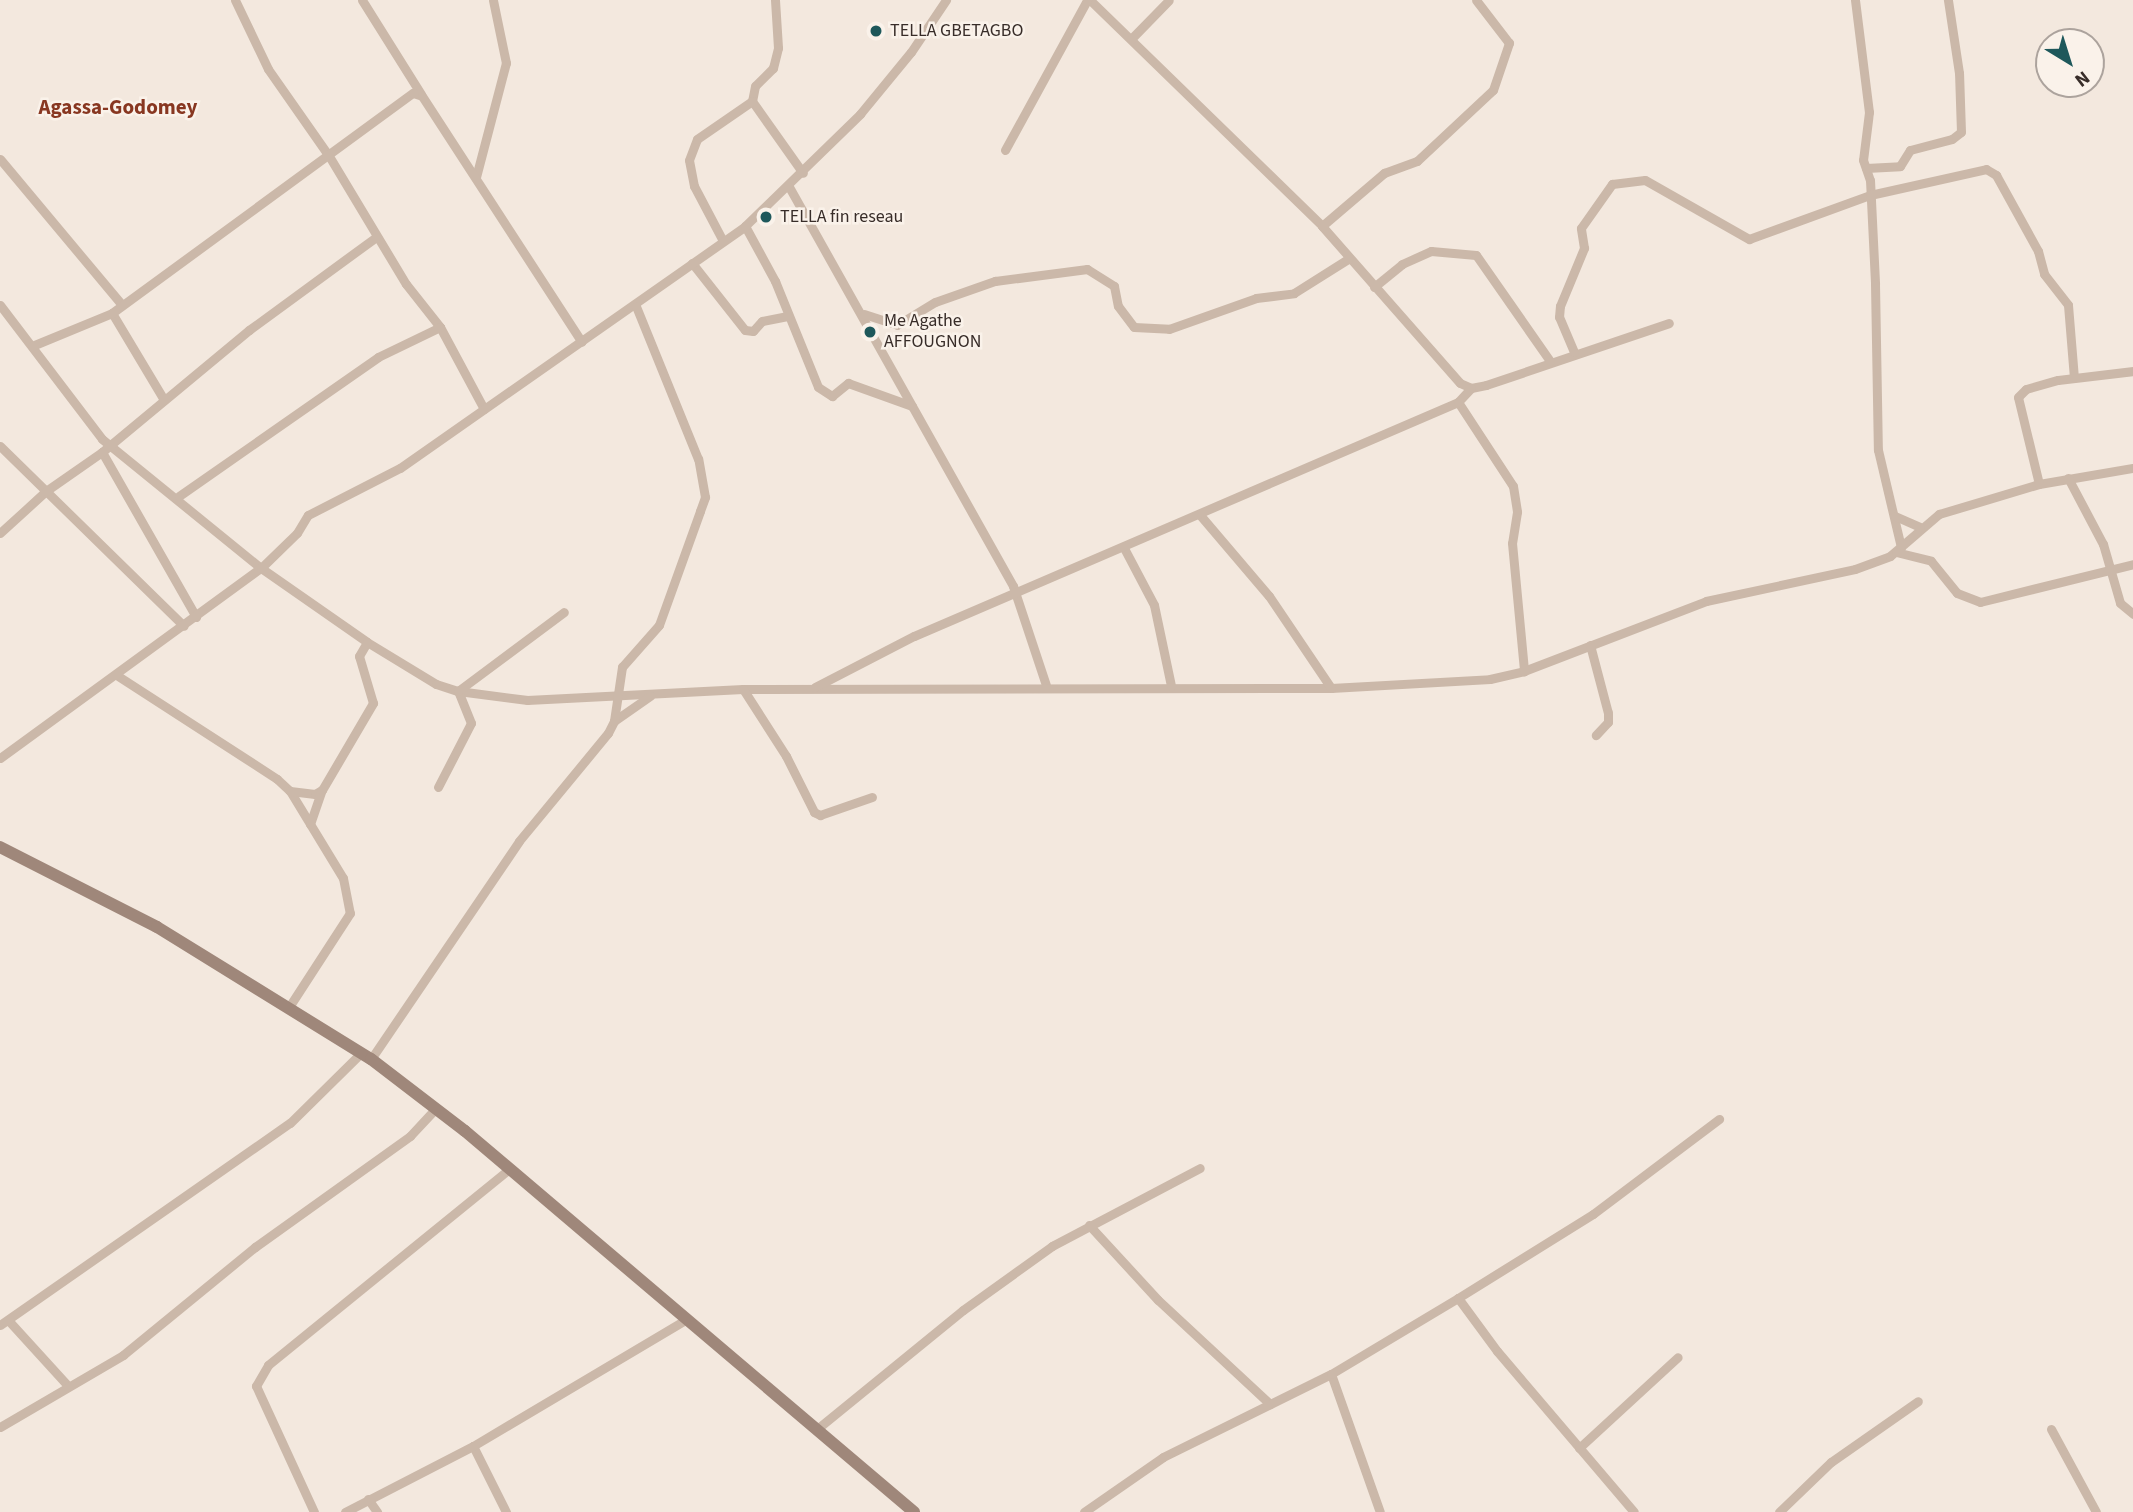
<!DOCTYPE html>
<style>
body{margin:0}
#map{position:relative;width:2133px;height:1512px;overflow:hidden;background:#f3e8de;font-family:"Source Sans 3",sans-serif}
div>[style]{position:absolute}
.street>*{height:9px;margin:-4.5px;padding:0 4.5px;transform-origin:4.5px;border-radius:4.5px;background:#cbb8a9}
.secondary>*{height:12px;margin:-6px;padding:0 6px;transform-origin:6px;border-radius:6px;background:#9f877a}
.dots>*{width:19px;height:19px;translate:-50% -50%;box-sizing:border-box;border:4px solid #faf2ea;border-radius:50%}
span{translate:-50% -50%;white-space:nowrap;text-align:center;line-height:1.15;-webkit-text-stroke:5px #faf2ea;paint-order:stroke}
.poi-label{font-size:18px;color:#382d29}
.left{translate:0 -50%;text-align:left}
.quarter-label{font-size:21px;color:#883721;font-weight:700}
.north{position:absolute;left:2035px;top:28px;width:70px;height:70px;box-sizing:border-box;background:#faf2ea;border:2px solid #aca39d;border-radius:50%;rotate:142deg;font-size:19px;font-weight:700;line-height:28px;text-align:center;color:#382d29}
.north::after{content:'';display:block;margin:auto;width:24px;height:32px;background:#1e585b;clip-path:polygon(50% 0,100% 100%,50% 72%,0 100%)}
</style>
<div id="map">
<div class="street">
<i style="left:235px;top:0;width:76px;rotate:64.4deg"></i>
<i style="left:268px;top:69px;width:106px;rotate:55deg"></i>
<i style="left:329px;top:156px;width:149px;rotate:59deg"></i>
<i style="left:406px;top:284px;width:55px;rotate:51.7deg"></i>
<i style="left:440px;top:327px;width:93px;rotate:61.8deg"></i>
<i style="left:362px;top:0;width:111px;rotate:57.9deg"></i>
<i style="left:775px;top:0;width:48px;rotate:86.4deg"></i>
<i style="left:778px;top:48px;width:21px;rotate:104deg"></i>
<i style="left:773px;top:68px;width:25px;rotate:135deg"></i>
<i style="left:755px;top:86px;width:15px;rotate:101deg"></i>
<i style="left:752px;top:101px;width:88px;rotate:54.7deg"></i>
<i style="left:1090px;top:0;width:324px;rotate:44.2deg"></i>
<i style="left:1322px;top:226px;width:209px;rotate:48.7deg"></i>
<i style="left:1460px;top:383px;width:12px;rotate:24deg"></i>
<i style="left:1471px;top:388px;width:15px;rotate:-11deg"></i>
<i style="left:1486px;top:385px;width:193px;rotate:-18.7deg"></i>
<i style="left:1855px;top:0;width:113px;rotate:82.9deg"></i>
<i style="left:1869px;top:112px;width:48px;rotate:97.1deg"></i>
<i style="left:1863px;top:160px;width:21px;rotate:71deg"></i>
<i style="left:1870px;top:180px;width:104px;rotate:87.2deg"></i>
<i style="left:1875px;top:284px;width:166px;rotate:89deg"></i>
<i style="left:1878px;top:450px;width:100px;rotate:76.7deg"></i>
<i style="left:1131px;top:39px;width:54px;rotate:-45.7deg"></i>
<i style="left:1005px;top:150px;width:171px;rotate:-61.3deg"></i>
<i style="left:0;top:159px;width:190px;rotate:50.1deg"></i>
<i style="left:1866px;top:168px;width:34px;rotate:-3deg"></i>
<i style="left:1900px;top:166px;width:19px;rotate:-58deg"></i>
<i style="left:1910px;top:150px;width:43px;rotate:-14.7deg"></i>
<i style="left:1952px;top:139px;width:11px;rotate:-38deg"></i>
<i style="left:1961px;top:132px;width:59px;rotate:-91.9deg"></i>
<i style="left:1959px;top:73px;width:74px;rotate:-98.6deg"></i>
<i style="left:476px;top:177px;width:118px;rotate:-75.3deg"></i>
<i style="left:506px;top:63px;width:64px;rotate:-101.7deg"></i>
<i style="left:788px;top:185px;width:460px;rotate:60.7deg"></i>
<i style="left:1013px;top:586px;width:104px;rotate:71.6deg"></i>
<i style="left:745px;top:226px;width:63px;rotate:61.4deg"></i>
<i style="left:775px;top:281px;width:114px;rotate:67.9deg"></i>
<i style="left:818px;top:387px;width:17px;rotate:33deg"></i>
<i style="left:832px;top:396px;width:21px;rotate:-39deg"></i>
<i style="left:848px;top:383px;width:68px;rotate:19.8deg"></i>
<i style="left:1322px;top:226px;width:82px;rotate:-40.5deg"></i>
<i style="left:1384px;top:173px;width:35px;rotate:-20deg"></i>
<i style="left:1417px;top:161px;width:104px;rotate:-43.1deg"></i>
<i style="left:1493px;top:90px;width:50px;rotate:-71.2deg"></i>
<i style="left:1509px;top:43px;width:54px;rotate:-127.5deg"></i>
<i style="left:723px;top:241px;width:62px;rotate:-117.8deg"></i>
<i style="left:694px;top:186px;width:26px;rotate:-101deg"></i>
<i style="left:689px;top:160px;width:22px;rotate:-69deg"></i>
<i style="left:697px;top:139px;width:67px;rotate:-34.6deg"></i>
<i style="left:692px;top:263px;width:85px;rotate:51.7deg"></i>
<i style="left:745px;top:330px;width:8px;rotate:7deg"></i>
<i style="left:753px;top:331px;width:13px;rotate:-48deg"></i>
<i style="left:762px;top:321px;width:26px;rotate:-11deg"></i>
<i style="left:1374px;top:287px;width:36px;rotate:-39deg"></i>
<i style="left:1402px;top:264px;width:32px;rotate:-24deg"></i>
<i style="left:1431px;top:251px;width:45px;rotate:5.1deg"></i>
<i style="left:1476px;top:255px;width:129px;rotate:55.1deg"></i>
<i style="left:0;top:305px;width:168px;rotate:52.7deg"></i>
<i style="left:102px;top:439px;width:205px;rotate:39.1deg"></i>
<i style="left:261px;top:568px;width:129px;rotate:34.9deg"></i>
<i style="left:367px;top:642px;width:81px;rotate:31.3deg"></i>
<i style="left:436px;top:684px;width:23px;rotate:18deg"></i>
<i style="left:458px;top:691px;width:70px;rotate:7.4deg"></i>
<i style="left:527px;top:700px;width:216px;rotate:-2.9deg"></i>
<i style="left:743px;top:689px;width:588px;rotate:-0.1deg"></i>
<i style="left:1331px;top:688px;width:159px;rotate:-3.2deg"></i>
<i style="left:1490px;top:679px;width:35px;rotate:-13deg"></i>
<i style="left:1524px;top:671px;width:195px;rotate:-21deg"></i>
<i style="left:1706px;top:601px;width:152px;rotate:-12.1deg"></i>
<i style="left:1855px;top:569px;width:37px;rotate:-20deg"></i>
<i style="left:1890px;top:556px;width:65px;rotate:-40.6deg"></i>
<i style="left:1939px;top:514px;width:104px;rotate:-16.7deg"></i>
<i style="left:2039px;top:484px;width:95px;rotate:-9.7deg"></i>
<i style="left:112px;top:313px;width:101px;rotate:59.1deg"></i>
<i style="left:864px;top:314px;width:35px;rotate:18deg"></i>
<i style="left:897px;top:325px;width:44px;rotate:-31.2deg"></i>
<i style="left:935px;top:302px;width:64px;rotate:-19.3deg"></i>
<i style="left:995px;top:281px;width:93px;rotate:-7.4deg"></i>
<i style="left:1087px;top:269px;width:32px;rotate:32deg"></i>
<i style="left:1114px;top:286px;width:20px;rotate:79deg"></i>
<i style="left:1118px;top:306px;width:26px;rotate:53deg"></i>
<i style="left:1134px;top:327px;width:35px;rotate:3deg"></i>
<i style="left:1169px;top:329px;width:92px;rotate:-19.6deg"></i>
<i style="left:1256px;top:298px;width:38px;rotate:-7deg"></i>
<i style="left:1294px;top:293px;width:64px;rotate:-32.2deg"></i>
<i style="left:32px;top:346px;width:87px;rotate:-22.4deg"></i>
<i style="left:112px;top:313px;width:373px;rotate:-36.2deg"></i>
<i style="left:413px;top:93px;width:9px;rotate:18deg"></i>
<i style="left:422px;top:96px;width:293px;rotate:57deg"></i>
<i style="left:1574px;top:352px;width:38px;rotate:-113deg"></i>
<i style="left:1559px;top:317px;width:11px;rotate:-85deg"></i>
<i style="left:1560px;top:306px;width:63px;rotate:-67.5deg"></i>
<i style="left:1584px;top:248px;width:20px;rotate:-99deg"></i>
<i style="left:1581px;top:228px;width:54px;rotate:-54.8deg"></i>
<i style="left:1612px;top:184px;width:33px;rotate:-7deg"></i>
<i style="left:1645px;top:180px;width:120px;rotate:29.6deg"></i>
<i style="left:1749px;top:239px;width:129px;rotate:-20deg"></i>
<i style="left:1870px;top:195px;width:119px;rotate:-12.6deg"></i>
<i style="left:1986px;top:169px;width:12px;rotate:31deg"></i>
<i style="left:1996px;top:175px;width:87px;rotate:61.1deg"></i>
<i style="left:2038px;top:251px;width:24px;rotate:75deg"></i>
<i style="left:2044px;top:274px;width:39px;rotate:52deg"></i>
<i style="left:2068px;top:305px;width:73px;rotate:85.3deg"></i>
<i style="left:1458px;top:402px;width:100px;rotate:56.8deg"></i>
<i style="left:1513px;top:486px;width:26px;rotate:81deg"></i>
<i style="left:1517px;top:512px;width:31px;rotate:99deg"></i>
<i style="left:1512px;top:543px;width:129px;rotate:84.6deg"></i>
<i style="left:0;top:446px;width:257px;rotate:44.4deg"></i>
<i style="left:102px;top:452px;width:190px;rotate:60.3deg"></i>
<i style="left:2068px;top:478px;width:75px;rotate:62.1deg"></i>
<i style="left:2103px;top:544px;width:61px;rotate:73.9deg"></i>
<i style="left:2120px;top:603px;width:17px;rotate:40deg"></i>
<i style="left:2039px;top:484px;width:89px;rotate:-103.6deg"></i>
<i style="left:2018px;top:397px;width:11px;rotate:-45deg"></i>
<i style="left:2026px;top:389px;width:33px;rotate:-16deg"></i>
<i style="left:2058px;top:380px;width:76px;rotate:-6.8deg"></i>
<i style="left:179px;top:496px;width:243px;rotate:-34.9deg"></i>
<i style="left:378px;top:357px;width:69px;rotate:-25.8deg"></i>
<i style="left:1200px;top:515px;width:106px;rotate:49.6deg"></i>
<i style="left:1269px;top:596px;width:111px;rotate:56deg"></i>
<i style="left:1895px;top:516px;width:27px;rotate:24deg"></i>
<i style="left:0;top:533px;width:62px;rotate:-42.4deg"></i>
<i style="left:46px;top:491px;width:68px;rotate:-34.9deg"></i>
<i style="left:102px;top:452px;width:191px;rotate:-39.7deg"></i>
<i style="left:249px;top:330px;width:157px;rotate:-36.2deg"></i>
<i style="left:1124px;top:548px;width:64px;rotate:62.2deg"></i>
<i style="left:1154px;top:605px;width:83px;rotate:78.1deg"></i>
<i style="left:1896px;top:552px;width:36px;rotate:14deg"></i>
<i style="left:1931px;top:561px;width:41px;rotate:50.9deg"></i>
<i style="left:1957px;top:593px;width:25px;rotate:21deg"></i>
<i style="left:1980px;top:602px;width:158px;rotate:-13.9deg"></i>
<i style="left:1590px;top:645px;width:70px;rotate:75.2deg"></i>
<i style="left:1608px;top:713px;width:9px;rotate:90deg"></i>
<i style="left:1608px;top:722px;width:18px;rotate:133deg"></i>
<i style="left:118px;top:676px;width:189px;rotate:32.9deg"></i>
<i style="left:277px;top:779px;width:18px;rotate:43deg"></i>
<i style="left:290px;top:791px;width:102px;rotate:58.7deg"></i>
<i style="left:343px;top:878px;width:36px;rotate:79deg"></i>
<i style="left:350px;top:913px;width:112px;rotate:123deg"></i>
<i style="left:815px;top:687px;width:111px;rotate:-27.3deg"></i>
<i style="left:914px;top:636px;width:592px;rotate:-23.27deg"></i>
<i style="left:1458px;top:402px;width:19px;rotate:-47deg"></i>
<i style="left:743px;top:689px;width:80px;rotate:57.3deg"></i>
<i style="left:786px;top:756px;width:63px;rotate:63.4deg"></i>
<i style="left:814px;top:812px;width:7px;rotate:27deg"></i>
<i style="left:820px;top:815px;width:55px;rotate:-19.1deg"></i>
<i style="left:614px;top:721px;width:44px;rotate:-34.8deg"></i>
<i style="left:0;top:758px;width:323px;rotate:-36.1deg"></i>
<i style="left:261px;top:568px;width:50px;rotate:-44.2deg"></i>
<i style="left:297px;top:533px;width:21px;rotate:-59deg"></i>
<i style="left:308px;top:515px;width:103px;rotate:-27.1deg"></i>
<i style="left:400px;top:468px;width:421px;rotate:-35deg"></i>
<i style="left:745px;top:226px;width:161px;rotate:-44.2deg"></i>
<i style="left:860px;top:114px;width:80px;rotate:-50.6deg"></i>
<i style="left:911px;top:52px;width:63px;rotate:-56.1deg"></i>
<i style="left:438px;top:787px;width:72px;rotate:-62.7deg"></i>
<i style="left:471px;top:723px;width:35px;rotate:-112deg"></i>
<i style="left:458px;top:691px;width:132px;rotate:-36.7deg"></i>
<i style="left:290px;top:791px;width:25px;rotate:7deg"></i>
<i style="left:315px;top:794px;width:8px;rotate:-30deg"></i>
<i style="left:310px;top:824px;width:36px;rotate:-71deg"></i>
<i style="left:322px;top:790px;width:101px;rotate:-59.6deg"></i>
<i style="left:373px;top:703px;width:49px;rotate:-106.6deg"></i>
<i style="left:359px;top:656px;width:16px;rotate:-60deg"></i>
<i style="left:371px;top:1059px;width:263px;rotate:-55.8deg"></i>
<i style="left:519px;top:841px;width:140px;rotate:-50.5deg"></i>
<i style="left:608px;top:733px;width:13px;rotate:-63deg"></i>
<i style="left:614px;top:721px;width:55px;rotate:-81.6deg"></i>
<i style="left:622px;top:667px;width:56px;rotate:-48.6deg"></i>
<i style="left:659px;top:625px;width:121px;rotate:-70.2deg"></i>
<i style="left:700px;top:511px;width:15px;rotate:-70deg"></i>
<i style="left:705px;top:497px;width:39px;rotate:-100deg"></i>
<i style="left:698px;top:459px;width:165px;rotate:-112.1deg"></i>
<i style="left:1089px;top:1225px;width:102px;rotate:47.4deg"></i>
<i style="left:1158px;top:1300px;width:153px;rotate:42.9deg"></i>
<i style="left:1458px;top:1298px;width:66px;rotate:53.7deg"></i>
<i style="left:1497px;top:1351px;width:211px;rotate:49.6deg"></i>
<i style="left:8px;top:1320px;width:89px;rotate:47.7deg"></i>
<i style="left:0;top:1325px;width:353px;rotate:-34.9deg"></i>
<i style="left:290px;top:1123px;width:100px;rotate:-44.6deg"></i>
<i style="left:1331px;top:1374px;width:146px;rotate:70.5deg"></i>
<i style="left:0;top:1427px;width:143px;rotate:-30.3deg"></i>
<i style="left:123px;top:1355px;width:171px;rotate:-39.3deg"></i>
<i style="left:255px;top:1247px;width:191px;rotate:-35.6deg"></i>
<i style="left:410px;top:1136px;width:35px;rotate:-47deg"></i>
<i style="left:817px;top:1429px;width:188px;rotate:-39.2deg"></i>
<i style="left:963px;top:1310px;width:110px;rotate:-35.7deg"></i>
<i style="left:1052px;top:1246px;width:167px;rotate:-27.8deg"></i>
<i style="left:2051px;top:1429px;width:94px;rotate:61.5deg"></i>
<i style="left:473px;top:1446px;width:74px;rotate:63.4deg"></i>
<i style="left:1579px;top:1448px;width:134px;rotate:-42.6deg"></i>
<i style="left:368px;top:1499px;width:16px;rotate:55deg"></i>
<i style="left:314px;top:1512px;width:139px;rotate:-114.7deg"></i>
<i style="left:256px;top:1386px;width:24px;rotate:-60deg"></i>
<i style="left:268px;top:1365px;width:309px;rotate:-39.1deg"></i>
<i style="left:345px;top:1512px;width:144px;rotate:-27.3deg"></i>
<i style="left:473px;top:1446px;width:249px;rotate:-30.7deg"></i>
<i style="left:1084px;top:1512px;width:96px;rotate:-34.8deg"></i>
<i style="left:1163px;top:1457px;width:187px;rotate:-26.3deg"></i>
<i style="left:1331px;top:1374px;width:148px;rotate:-30.9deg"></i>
<i style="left:1458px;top:1298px;width:159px;rotate:-31.9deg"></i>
<i style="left:1593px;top:1214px;width:158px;rotate:-37deg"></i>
<i style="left:1779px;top:1512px;width:72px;rotate:-43.9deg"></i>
<i style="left:1831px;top:1462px;width:106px;rotate:-35deg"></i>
</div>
<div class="secondary">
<i style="left:0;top:847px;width:176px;rotate:27deg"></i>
<i style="left:157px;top:927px;width:251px;rotate:31.7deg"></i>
<i style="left:371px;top:1059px;width:118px;rotate:37.5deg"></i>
<i style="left:465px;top:1131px;width:589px;rotate:40.32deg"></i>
</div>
<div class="dots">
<i style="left:876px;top:31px;background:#1e585b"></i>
<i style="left:766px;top:217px;background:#1e585b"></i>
<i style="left:870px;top:332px;background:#1e585b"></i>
</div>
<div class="poi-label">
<span class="left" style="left:890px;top:31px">TELLA GBETAGBO</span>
<span class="left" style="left:780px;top:217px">TELLA fin reseau</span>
<span class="left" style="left:884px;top:332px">Me Agathe<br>AFFOUGNON</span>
</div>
<div class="quarter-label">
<span style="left:118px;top:107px">Agassa-Godomey</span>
</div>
<div class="north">N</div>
</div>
